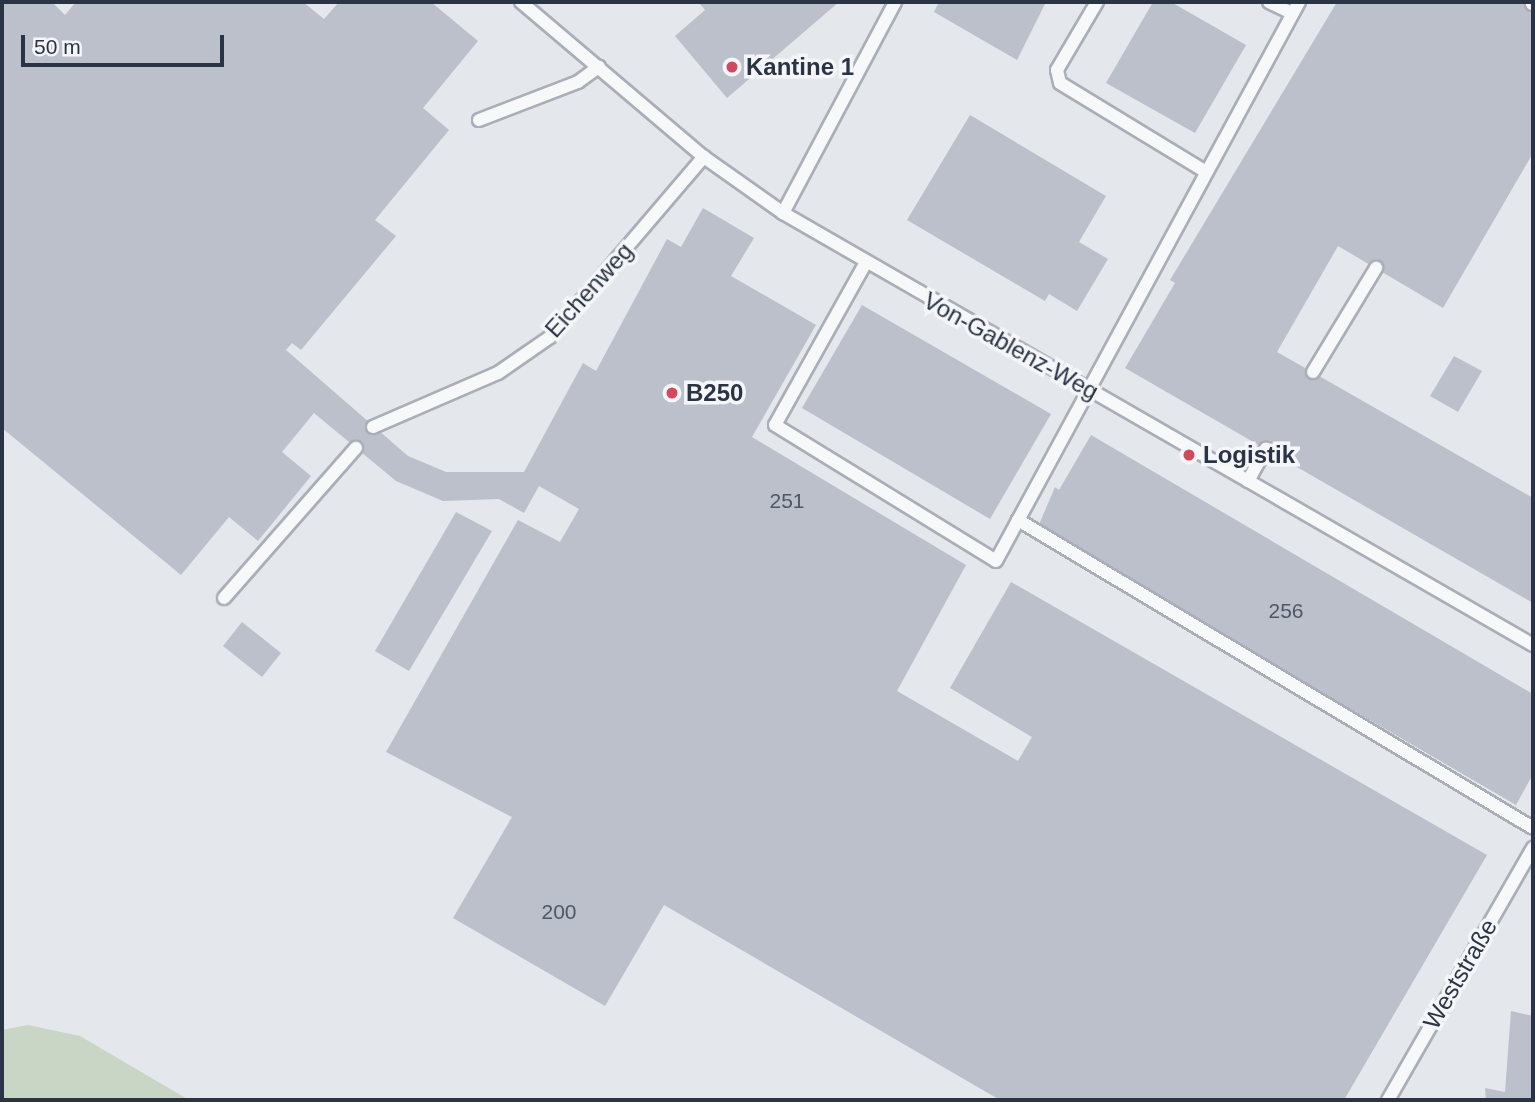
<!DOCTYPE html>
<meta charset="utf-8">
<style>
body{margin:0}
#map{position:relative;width:1535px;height:1102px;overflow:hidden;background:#e4e7ec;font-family:Arial,sans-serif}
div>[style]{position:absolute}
.green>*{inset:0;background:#c9d6c5}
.building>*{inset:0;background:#bbc0ca}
.roads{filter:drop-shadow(2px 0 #a9aeb7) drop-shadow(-2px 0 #a9aeb7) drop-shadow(0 2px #a9aeb7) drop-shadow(0 -2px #a9aeb7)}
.lane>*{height:12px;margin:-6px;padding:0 6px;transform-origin:6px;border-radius:6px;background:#f7f8fa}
.dots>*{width:19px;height:19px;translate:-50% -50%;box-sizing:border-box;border:4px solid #f4f6f9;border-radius:50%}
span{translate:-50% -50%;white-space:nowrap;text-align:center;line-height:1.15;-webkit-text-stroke:7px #f4f6f9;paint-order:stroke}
.number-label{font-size:21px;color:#4f5766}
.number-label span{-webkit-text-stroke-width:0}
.poi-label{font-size:24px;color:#2b3445;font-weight:700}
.left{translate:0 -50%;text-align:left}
.street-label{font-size:24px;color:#2b3445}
.frame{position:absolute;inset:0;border:4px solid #2b3445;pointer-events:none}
.scale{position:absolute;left:21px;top:35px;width:203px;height:32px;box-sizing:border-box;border:4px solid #2b3445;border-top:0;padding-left:9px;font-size:21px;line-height:24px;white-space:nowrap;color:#2b3445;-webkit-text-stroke:5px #f4f6f9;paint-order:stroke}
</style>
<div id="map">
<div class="green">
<i style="clip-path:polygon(28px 1025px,80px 1036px,189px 1100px,2px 1100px,2px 1030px)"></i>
</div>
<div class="building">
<i style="clip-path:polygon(2px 2px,52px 2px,65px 15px,76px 2px,303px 2px,324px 19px,339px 2px,431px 2px,478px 41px,423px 108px,449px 130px,375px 220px,396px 236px,301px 350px,292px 343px,286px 350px,408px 456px,446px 472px,524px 472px,583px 363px,596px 371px,667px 239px,681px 247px,703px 208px,754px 238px,731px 276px,816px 325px,752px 437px,966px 565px,897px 691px,1018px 761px,1032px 737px,950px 688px,1011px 582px,1487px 855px,1344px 1100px,1000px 1100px,664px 905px,605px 1006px,453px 918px,512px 817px,386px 752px,518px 520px,560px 542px,579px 509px,539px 486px,524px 513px,499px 499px,443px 501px,396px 481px,314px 413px,282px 452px,311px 476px,258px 541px,229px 517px,181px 575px,2px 428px)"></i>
<i style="clip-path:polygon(698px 2px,839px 2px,727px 98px,675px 36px,705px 10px)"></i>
<i style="clip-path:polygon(939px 2px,1046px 2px,1017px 60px,934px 12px)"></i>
<i style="clip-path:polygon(1153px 2px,1171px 2px,1246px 45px,1195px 133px,1106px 83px)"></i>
<i style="clip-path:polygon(1337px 2px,1533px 4px,1533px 153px,1443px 308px,1338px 246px,1277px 352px,1533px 498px,1533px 603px,1125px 368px,1175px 283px,1170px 280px)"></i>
<i style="clip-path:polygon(970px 115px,1106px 196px,1079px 242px,1108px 259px,1077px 311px,1049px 294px,1045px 301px,907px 220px)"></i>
<i style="clip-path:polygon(862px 305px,1051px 414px,990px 519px,802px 408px)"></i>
<i style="clip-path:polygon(1454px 356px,1482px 371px,1458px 412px,1430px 396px)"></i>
<i style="clip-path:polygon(1091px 435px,1533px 694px,1533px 774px,1516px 805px,1038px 527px,1055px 487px,1059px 490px)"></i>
<i style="clip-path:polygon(456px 512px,492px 531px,409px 671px,375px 651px)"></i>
<i style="clip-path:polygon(242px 622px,281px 653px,262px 677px,223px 646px)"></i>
<i style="clip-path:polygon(1511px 1011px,1533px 1016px,1533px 1100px,1486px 1100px,1485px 1088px,1505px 1092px)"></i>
</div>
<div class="roads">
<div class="lane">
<i style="left:521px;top:2px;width:240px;rotate:40.3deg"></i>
<i style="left:704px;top:157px;width:97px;rotate:35.3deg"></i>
<i style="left:783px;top:213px;width:866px;rotate:29.94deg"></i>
<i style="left:1097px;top:2px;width:79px;rotate:120.5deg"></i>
<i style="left:1057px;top:70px;width:13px;rotate:77deg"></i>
<i style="left:1060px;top:83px;width:167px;rotate:31.3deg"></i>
<i style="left:1269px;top:2px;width:25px;rotate:26deg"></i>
<i style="left:1532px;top:4px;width:2px;rotate:-63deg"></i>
<i style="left:479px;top:120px;width:106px;rotate:-21deg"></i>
<i style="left:578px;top:82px;width:26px;rotate:-36deg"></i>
<i style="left:783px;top:213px;width:239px;rotate:-62deg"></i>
<i style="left:865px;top:264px;width:184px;rotate:119.2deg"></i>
<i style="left:775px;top:425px;width:259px;rotate:31.6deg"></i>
<i style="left:996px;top:561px;width:636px;rotate:-61.54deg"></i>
<i style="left:1313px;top:372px;width:122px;rotate:-58.8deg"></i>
<i style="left:373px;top:427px;width:136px;rotate:-23.4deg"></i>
<i style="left:498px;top:373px;width:63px;rotate:-34.7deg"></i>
<i style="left:550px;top:337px;width:237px;rotate:-49.5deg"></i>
<i style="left:1248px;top:481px;width:37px;rotate:-61deg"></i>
<i style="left:1018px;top:520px;width:600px;rotate:30.88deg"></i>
<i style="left:224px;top:598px;width:200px;rotate:-48.7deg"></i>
<i style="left:1388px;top:1100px;width:291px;rotate:-60.1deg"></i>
</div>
</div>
<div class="dots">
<i style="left:732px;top:67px;background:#d1495b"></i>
<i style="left:672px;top:393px;background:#d1495b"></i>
<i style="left:1189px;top:455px;background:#d1495b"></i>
</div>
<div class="number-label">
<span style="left:787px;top:501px">251</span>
<span style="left:1286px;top:611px">256</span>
<span style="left:559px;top:912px">200</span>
</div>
<div class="poi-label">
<span class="left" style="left:746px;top:67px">Kantine 1</span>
<span class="left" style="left:686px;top:393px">B250</span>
<span class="left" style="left:1203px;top:455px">Logistik</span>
</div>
<div class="street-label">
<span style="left:589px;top:290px;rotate:-48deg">Eichenweg</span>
<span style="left:1011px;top:346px;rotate:29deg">Von-Gablenz-Weg</span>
<span style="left:1460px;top:974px;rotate:-60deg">Weststraße</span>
</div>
<div class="frame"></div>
<div class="scale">50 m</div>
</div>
